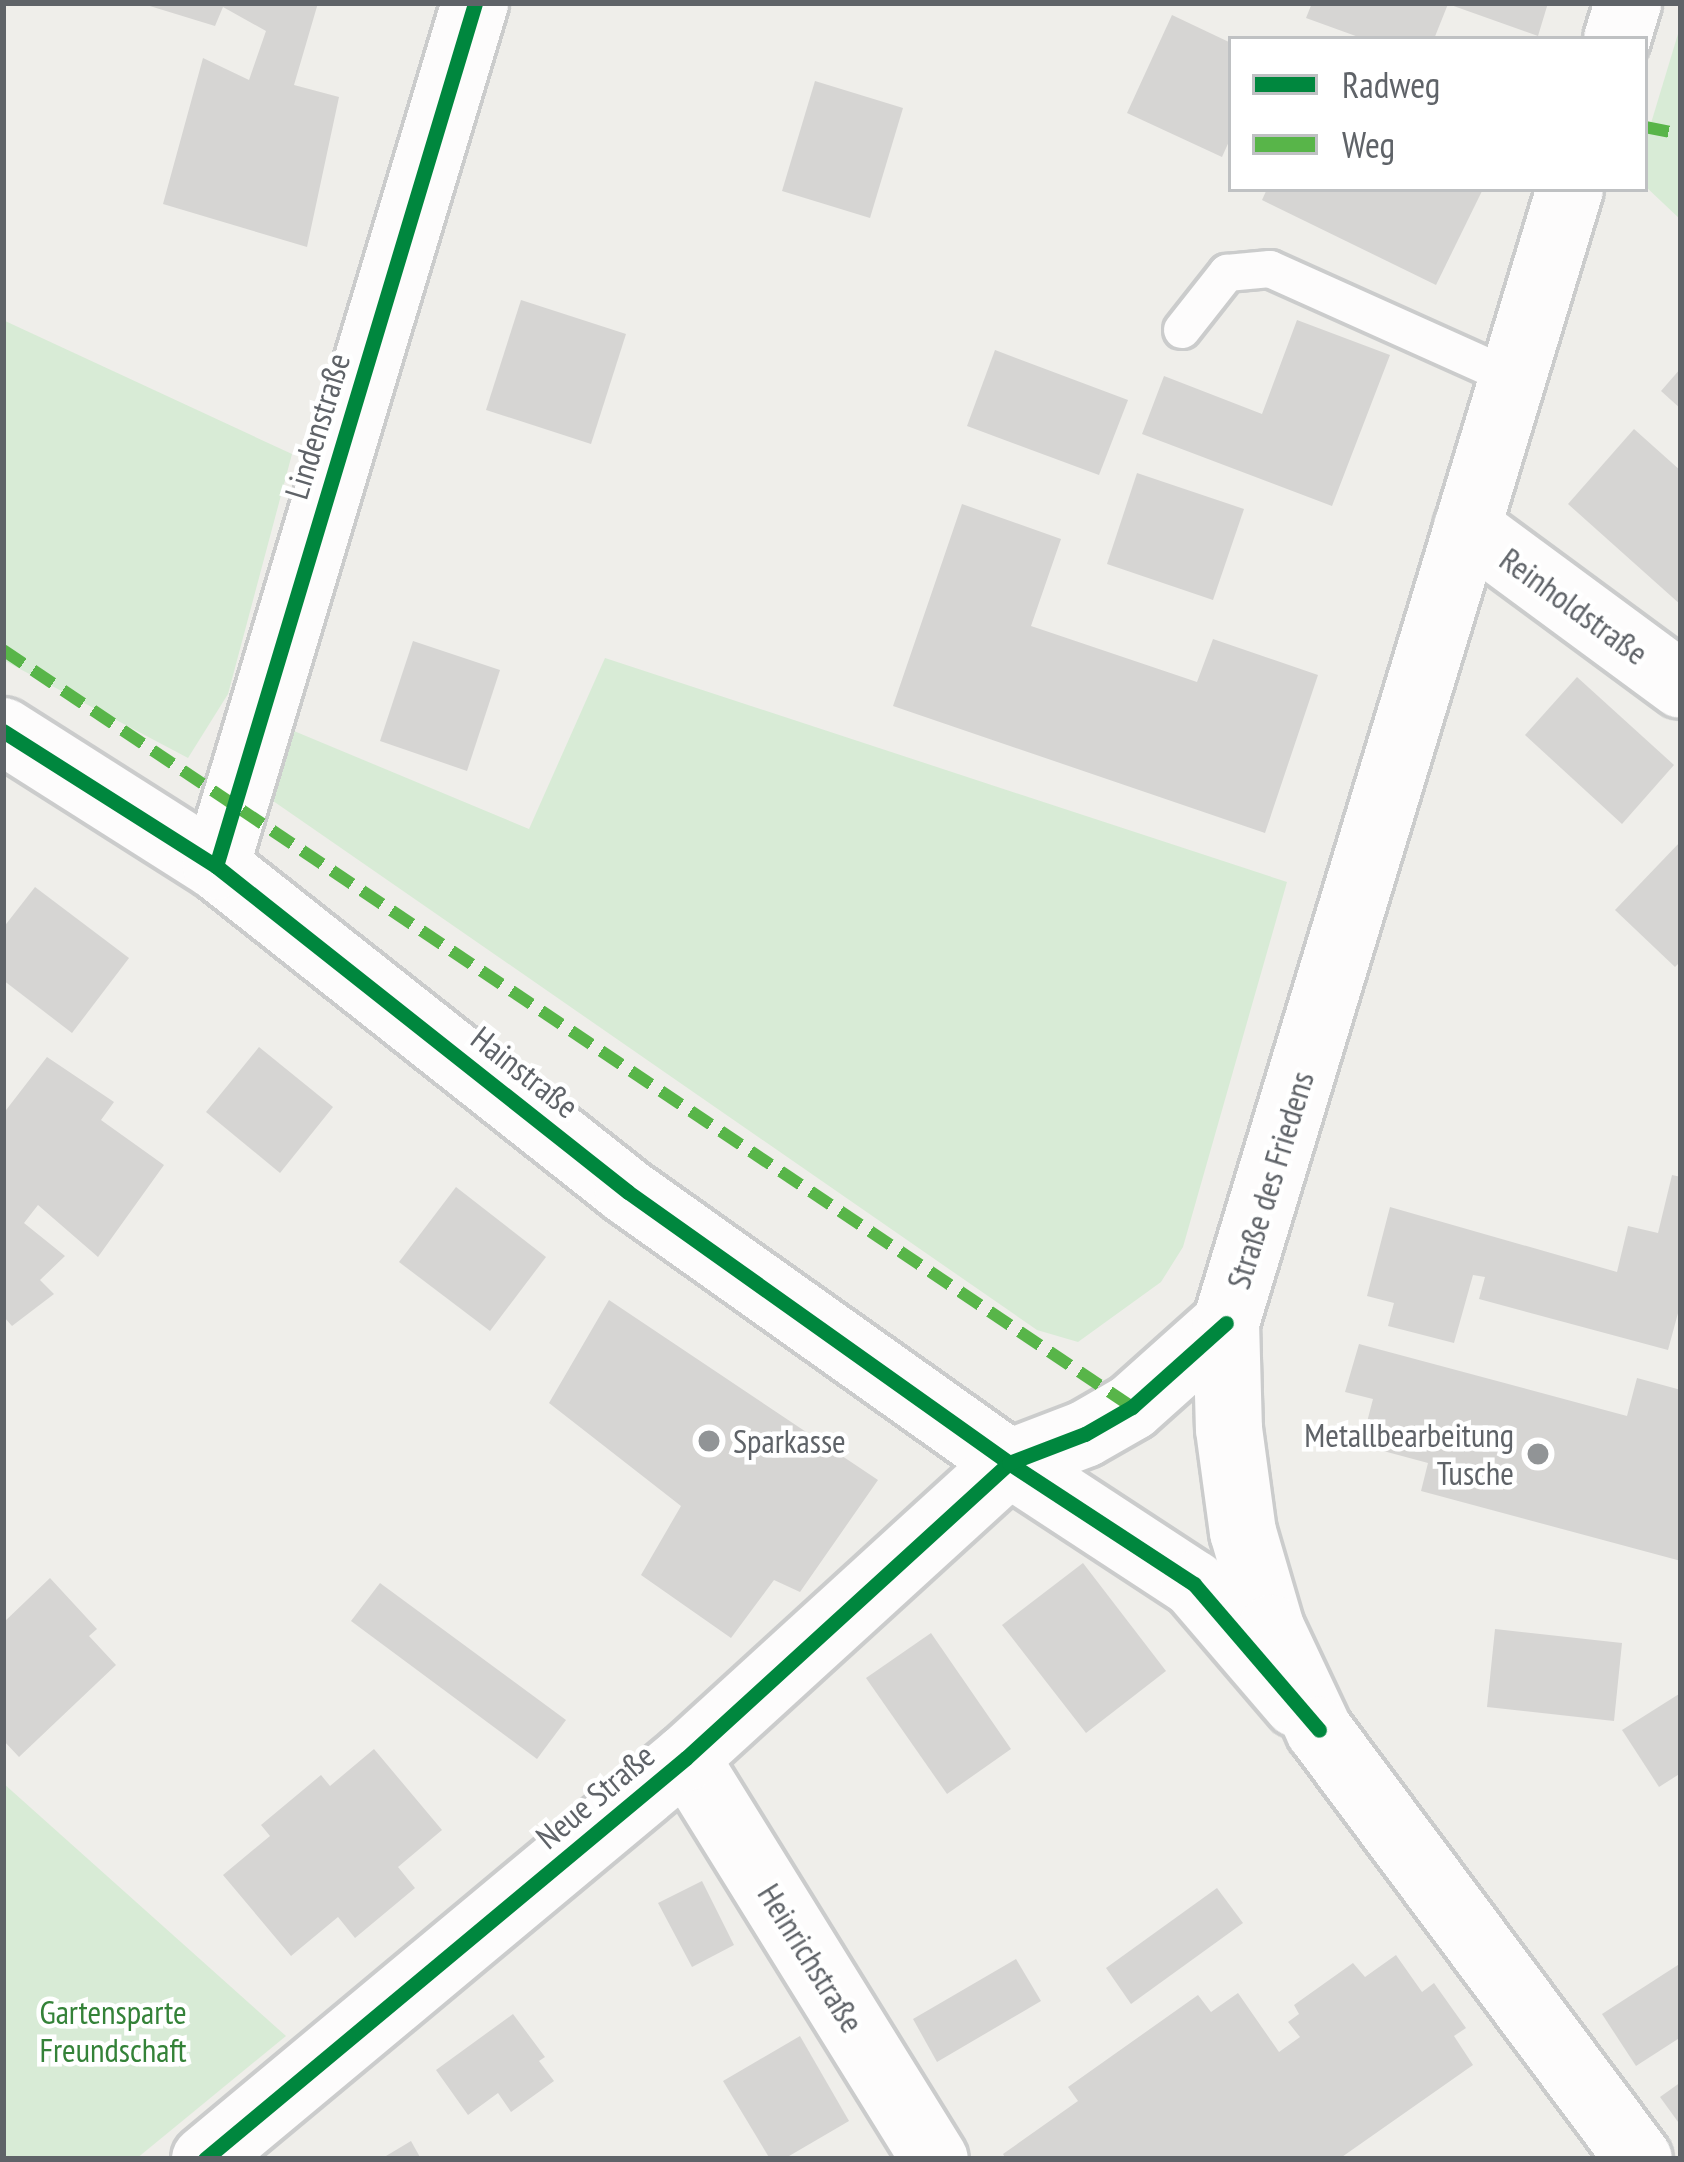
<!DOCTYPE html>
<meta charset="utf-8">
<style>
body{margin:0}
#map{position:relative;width:1684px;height:2162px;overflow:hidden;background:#efeeea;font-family:"PT Sans Narrow",sans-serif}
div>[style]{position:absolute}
.green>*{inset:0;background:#d8ebd6}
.building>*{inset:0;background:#d6d5d3}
.roads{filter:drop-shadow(3px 0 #cbcccc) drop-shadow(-3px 0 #cbcccc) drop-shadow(0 3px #cbcccc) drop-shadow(0 -3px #cbcccc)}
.lane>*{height:36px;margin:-18px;padding:0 18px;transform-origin:18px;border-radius:18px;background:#fdfcfc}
.street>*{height:66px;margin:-33px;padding:0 33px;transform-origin:33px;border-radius:33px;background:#fdfcfc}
.secondary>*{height:66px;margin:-33px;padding:0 33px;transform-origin:33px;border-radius:33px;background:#fdfcfc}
.quiet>*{height:12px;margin-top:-6px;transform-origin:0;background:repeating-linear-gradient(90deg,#58b549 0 24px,transparent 0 36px)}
.cycleway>*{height:15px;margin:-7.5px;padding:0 7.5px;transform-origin:7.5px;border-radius:7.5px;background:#00873e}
.dots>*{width:33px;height:33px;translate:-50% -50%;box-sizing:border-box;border:6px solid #fff;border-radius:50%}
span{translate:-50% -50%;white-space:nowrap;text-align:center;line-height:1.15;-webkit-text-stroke:9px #fff;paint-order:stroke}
.street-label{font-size:33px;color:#5f6368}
.poi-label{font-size:33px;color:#5f6368}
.right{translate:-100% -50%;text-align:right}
.left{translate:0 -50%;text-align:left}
.park-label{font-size:33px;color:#348238}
.frame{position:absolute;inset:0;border:6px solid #5f6368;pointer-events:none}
.legend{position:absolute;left:1228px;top:36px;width:420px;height:156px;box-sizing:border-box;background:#fff;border:3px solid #bfc1c3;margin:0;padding:15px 21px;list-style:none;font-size:36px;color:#5f6368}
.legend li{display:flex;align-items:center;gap:24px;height:60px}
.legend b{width:60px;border:3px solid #bfc1c3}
</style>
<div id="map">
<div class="green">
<i style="clip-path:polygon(1681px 24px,1681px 220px,1645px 186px,1645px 143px)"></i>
<i style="clip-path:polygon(3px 320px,292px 454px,228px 694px,188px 758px,3px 660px)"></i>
<i style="clip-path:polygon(605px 658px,1287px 882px,1183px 1247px,1161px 1282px,1078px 1342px,1037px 1330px,240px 778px,270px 721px,529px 829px)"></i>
<i style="clip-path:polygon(3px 1783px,286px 2036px,136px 2159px,3px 2159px)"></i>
</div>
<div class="building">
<i style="clip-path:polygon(140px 3px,318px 3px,294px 85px,339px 97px,307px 247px,163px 204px,203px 58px,249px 80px,266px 31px,223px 7px,215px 26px)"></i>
<i style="clip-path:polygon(1312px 3px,1548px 3px,1538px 36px,1448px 4px,1434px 39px,1364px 39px,1306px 18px)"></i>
<i style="clip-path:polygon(1172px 15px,1231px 43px,1231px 137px,1222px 157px,1127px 113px)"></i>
<i style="clip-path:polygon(815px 81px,903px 108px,870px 218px,782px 191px)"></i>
<i style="clip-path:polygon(1267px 189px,1483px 189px,1436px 285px,1262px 200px)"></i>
<i style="clip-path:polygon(521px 300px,626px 334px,591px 444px,486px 410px)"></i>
<i style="clip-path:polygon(1297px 320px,1390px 355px,1332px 506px,1142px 434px,1164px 376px,1262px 414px)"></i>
<i style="clip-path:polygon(995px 350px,1128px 400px,1099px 475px,967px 426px)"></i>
<i style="clip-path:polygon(1681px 368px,1681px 409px,1661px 391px)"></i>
<i style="clip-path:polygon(1634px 429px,1681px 471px,1681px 605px,1568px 504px)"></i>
<i style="clip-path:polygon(1137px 473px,1244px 509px,1213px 600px,1107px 564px)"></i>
<i style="clip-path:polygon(962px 504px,1061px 539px,1031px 626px,1197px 682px,1213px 639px,1318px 675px,1265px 833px,893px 706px)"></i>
<i style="clip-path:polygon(413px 641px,500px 670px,467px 771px,380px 741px)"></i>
<i style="clip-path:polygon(1577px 677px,1674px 765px,1622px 824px,1525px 735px)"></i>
<i style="clip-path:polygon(1681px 841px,1681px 961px,1675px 967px,1615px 910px)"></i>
<i style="clip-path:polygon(35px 887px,129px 958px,72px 1033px,3px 980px,3px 928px)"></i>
<i style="clip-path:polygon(259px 1047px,333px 1107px,280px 1173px,206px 1112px)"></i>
<i style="clip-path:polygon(47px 1057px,114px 1102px,101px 1120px,164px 1165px,98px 1257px,38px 1205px,24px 1223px,65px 1256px,40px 1280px,54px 1294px,12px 1326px,3px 1316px,3px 1114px)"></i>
<i style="clip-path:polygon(1672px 1175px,1681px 1177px,1681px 1302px,1668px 1350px,1479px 1299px,1485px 1277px,1473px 1275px,1454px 1343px,1388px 1326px,1394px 1303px,1367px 1296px,1390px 1207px,1617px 1272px,1628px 1226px,1658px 1233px)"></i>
<i style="clip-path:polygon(456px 1187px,546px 1257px,490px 1331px,399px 1262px)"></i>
<i style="clip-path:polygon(609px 1300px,878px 1480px,800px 1592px,774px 1580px,731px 1638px,641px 1575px,681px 1506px,549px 1403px)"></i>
<i style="clip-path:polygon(1359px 1344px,1627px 1416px,1637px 1378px,1681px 1390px,1681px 1561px,1421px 1491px,1428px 1463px,1361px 1445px,1373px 1399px,1345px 1392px)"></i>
<i style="clip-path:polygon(1083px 1563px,1166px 1671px,1086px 1733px,1002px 1625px)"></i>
<i style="clip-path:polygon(50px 1578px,97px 1629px,89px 1636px,116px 1665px,19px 1757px,3px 1740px,3px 1623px)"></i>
<i style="clip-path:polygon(380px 1583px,566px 1720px,537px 1759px,351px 1621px)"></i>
<i style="clip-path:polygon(1495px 1629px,1622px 1643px,1614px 1721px,1487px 1707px)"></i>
<i style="clip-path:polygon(931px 1633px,1011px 1749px,947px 1794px,866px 1678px)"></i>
<i style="clip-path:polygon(1679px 1694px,1681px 1773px,1659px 1787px,1622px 1730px)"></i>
<i style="clip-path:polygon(374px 1749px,442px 1830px,398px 1867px,415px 1888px,355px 1938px,338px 1917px,291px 1956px,223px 1875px,270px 1836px,261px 1825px,321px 1775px,330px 1786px)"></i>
<i style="clip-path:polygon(702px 1881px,734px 1945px,692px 1967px,658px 1903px)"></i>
<i style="clip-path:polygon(1217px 1888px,1243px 1923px,1131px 2004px,1106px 1968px)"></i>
<i style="clip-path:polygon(1396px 1955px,1422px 1992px,1434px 1983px,1466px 2028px,1454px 2036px,1473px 2065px,1339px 2159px,1006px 2159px,1003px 2154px,1078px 2101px,1068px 2087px,1198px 1995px,1211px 2012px,1238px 1993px,1279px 2052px,1300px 2037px,1288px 2022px,1299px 2014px,1294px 2005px,1353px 1963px,1365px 1977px)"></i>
<i style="clip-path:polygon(1016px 1959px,1041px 2001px,937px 2062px,913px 2019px)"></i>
<i style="clip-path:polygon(1681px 1963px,1681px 2037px,1636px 2066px,1602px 2014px)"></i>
<i style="clip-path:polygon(513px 2014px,545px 2057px,539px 2061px,554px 2081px,511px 2112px,498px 2093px,468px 2115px,436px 2070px)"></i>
<i style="clip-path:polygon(800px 2036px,849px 2121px,784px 2159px,770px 2159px,723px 2081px)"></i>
<i style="clip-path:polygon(1681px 2082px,1681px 2126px,1660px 2097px)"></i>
<i style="clip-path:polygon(411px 2141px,421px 2159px,381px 2159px)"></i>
</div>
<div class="roads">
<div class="lane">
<i style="left:1182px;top:330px;width:73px;rotate:-51.7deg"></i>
<i style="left:1227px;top:273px;width:43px;rotate:-5.3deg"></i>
<i style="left:1270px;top:269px;width:265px;rotate:24.2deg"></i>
</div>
<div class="street">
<i style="left:1467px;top:527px;width:266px;rotate:36.4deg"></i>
<i style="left:3px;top:731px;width:252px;rotate:32.4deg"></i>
<i style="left:216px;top:866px;width:525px;rotate:38.35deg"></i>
<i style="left:628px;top:1192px;width:468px;rotate:35.4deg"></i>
<i style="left:1009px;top:1463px;width:221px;rotate:33.2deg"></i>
<i style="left:1194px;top:1584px;width:158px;rotate:49.4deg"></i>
<i style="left:216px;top:866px;width:901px;rotate:-73.29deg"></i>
<i style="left:686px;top:1758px;width:472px;rotate:58.2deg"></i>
<i style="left:205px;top:2159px;width:626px;rotate:-39.82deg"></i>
<i style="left:686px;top:1758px;width:437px;rotate:-42.4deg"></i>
<i style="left:1009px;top:1463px;width:81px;rotate:-20.9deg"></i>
<i style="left:1085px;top:1434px;width:54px;rotate:-29.9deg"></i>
<i style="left:1132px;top:1407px;width:126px;rotate:-41.8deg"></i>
</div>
<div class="secondary">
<i style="left:1617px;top:39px;width:38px;rotate:-73deg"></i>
<i style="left:1570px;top:189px;width:1185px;rotate:106.88deg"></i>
<i style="left:1226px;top:1323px;width:106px;rotate:88.4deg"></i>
<i style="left:1229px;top:1429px;width:104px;rotate:82.3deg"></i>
<i style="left:1243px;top:1532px;width:100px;rotate:73.7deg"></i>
<i style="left:1271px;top:1628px;width:113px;rotate:64.8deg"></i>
<i style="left:1319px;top:1730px;width:535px;rotate:53.28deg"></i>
</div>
</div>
<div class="quiet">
<i style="left:1645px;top:127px;width:37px;rotate:11deg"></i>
<i style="left:3px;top:650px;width:1359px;rotate:33.84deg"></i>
</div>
<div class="cycleway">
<i style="left:3px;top:731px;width:252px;rotate:32.4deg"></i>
<i style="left:216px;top:866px;width:525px;rotate:38.35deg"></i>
<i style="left:628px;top:1192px;width:468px;rotate:35.4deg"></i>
<i style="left:1009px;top:1463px;width:221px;rotate:33.2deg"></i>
<i style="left:1194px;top:1584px;width:192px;rotate:49.4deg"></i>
<i style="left:216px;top:866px;width:901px;rotate:-73.29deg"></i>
<i style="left:205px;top:2159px;width:626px;rotate:-39.82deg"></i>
<i style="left:686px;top:1758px;width:437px;rotate:-42.4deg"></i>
<i style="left:1009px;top:1463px;width:81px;rotate:-20.9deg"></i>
<i style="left:1085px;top:1434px;width:54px;rotate:-29.9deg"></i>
<i style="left:1132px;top:1407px;width:126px;rotate:-41.8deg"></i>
</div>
<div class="dots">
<i style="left:709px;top:1441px;background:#919496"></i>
<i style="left:1538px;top:1454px;background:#919496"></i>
</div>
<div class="street-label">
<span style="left:317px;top:426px;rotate:-73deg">Lindenstraße</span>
<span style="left:1574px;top:606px;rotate:36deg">Reinholdstraße</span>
<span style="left:525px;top:1072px;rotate:38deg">Hainstraße</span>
<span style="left:1270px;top:1180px;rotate:-73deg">Straße des Friedens</span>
<span style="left:595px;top:1796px;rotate:-40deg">Neue Straße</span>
<span style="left:811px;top:1958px;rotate:58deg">Heinrichstraße</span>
</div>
<div class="poi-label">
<span class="right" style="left:1514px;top:1454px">Metallbearbeitung<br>Tusche</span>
<span class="left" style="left:733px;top:1441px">Sparkasse</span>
</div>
<div class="park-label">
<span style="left:113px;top:2031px">Gartensparte<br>Freundschaft</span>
</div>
<div class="frame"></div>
<ul class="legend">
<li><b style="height:15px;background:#00873e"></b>Radweg</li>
<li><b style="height:15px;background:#58b549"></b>Weg</li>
</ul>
</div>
